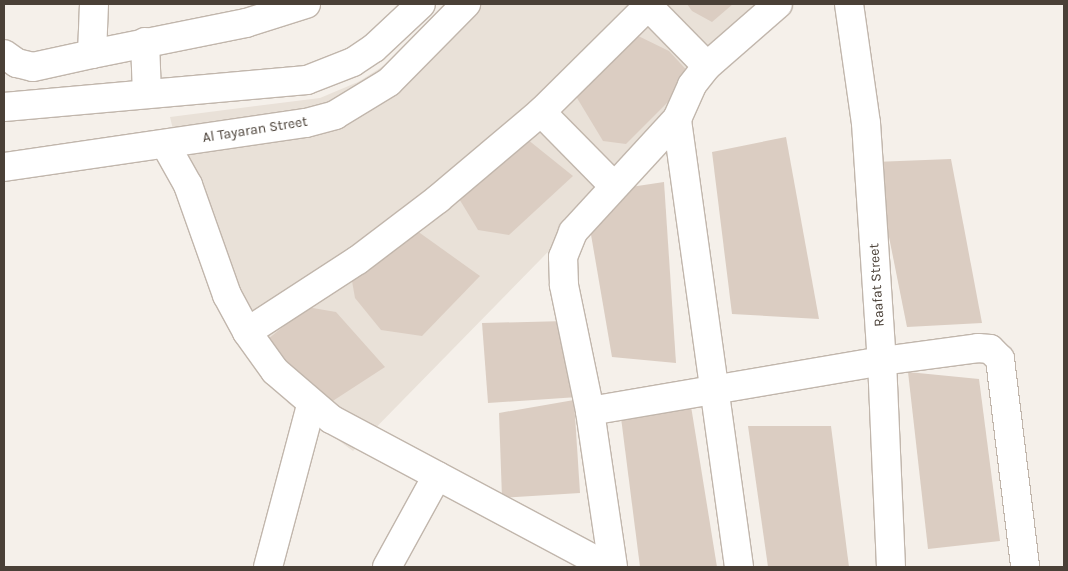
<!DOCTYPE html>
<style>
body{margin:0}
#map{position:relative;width:1068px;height:571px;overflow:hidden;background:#f5f0ea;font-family:Karla,sans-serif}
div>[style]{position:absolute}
.residential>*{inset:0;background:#e9e1d8}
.building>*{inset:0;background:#dbcdc2}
.roads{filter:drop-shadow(1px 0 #c1b6ac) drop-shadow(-1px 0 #c1b6ac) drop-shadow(0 1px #c1b6ac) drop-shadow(0 -1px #c1b6ac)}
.minor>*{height:28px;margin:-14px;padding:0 14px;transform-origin:14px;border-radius:14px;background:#fff}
span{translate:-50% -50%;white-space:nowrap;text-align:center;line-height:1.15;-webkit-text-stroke:5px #fff;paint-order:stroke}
.street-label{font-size:14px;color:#4a4037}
.frame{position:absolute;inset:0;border:5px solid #4a4037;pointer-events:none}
</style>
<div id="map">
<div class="residential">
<i style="clip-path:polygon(448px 4px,783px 4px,682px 115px,353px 451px,288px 403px,205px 262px,170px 117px,320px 98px,358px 82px,385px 65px)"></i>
</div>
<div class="building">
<i style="clip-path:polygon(687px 4px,733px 4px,712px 22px,692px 11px)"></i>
<i style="clip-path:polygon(628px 31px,669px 51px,693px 77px,626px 144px,603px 141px,574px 93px)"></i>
<i style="clip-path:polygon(507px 123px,573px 176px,509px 235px,478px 230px,458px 197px)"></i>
<i style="clip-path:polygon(786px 137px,819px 319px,732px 314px,712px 152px)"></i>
<i style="clip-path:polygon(951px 159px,982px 323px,907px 327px,874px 162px)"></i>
<i style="clip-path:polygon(664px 182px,676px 363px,612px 357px,589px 223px,624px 188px)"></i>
<i style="clip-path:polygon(399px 218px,480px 276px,422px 336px,381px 330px,355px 298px,352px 281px)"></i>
<i style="clip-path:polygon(307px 307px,336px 312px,385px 367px,325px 406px,268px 339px)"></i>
<i style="clip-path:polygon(566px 321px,578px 397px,488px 403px,482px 323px)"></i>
<i style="clip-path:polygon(908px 372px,979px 379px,1000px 541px,928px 549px)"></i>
<i style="clip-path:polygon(574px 400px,580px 493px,502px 498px,499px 413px)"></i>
<i style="clip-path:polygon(690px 400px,717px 567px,640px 567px,620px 410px)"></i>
<i style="clip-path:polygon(748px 426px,831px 426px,849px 567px,768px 567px)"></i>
</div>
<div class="roads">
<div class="minor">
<i style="left:849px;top:4px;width:120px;rotate:81.9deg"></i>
<i style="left:866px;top:123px;width:239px;rotate:86.2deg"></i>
<i style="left:882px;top:361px;width:206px;rotate:87.5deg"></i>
<i style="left:648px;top:6px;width:84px;rotate:45.5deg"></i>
<i style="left:145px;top:42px;width:52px;rotate:87.8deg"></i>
<i style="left:4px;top:54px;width:16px;rotate:35deg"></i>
<i style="left:17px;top:63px;width:16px;rotate:14deg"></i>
<i style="left:33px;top:67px;width:60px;rotate:-12.4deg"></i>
<i style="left:92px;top:54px;width:50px;rotate:-87.7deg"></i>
<i style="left:92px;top:54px;width:157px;rotate:-11.4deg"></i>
<i style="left:246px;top:23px;width:63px;rotate:-17.6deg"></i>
<i style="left:4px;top:107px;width:304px;rotate:-5.1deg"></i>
<i style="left:307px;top:80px;width:49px;rotate:-21.4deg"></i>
<i style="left:353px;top:62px;width:25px;rotate:-34deg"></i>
<i style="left:374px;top:48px;width:64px;rotate:-43.1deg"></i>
<i style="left:541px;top:112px;width:103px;rotate:45.4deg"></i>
<i style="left:165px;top:144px;width:47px;rotate:60.7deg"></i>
<i style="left:188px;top:185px;width:117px;rotate:70.5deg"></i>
<i style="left:227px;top:295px;width:42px;rotate:61.6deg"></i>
<i style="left:247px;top:332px;width:48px;rotate:54.3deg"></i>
<i style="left:275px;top:371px;width:74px;rotate:40.6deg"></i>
<i style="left:331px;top:419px;width:314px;rotate:28.1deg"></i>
<i style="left:4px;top:167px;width:305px;rotate:-8.3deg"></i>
<i style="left:306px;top:123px;width:30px;rotate:-15deg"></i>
<i style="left:335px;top:115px;width:63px;rotate:-31.4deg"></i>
<i style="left:389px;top:82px;width:110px;rotate:-45.4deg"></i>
<i style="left:247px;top:332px;width:132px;rotate:-33deg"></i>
<i style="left:358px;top:260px;width:101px;rotate:-37.3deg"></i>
<i style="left:438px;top:199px;width:135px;rotate:-40.2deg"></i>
<i style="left:541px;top:112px;width:153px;rotate:-44.7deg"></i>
<i style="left:590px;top:411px;width:296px;rotate:-9.7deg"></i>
<i style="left:882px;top:361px;width:97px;rotate:-7.7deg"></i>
<i style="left:978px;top:348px;width:12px;rotate:5deg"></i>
<i style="left:990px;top:349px;width:14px;rotate:45deg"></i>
<i style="left:1000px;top:359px;width:209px;rotate:83.1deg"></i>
<i style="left:268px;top:567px;width:168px;rotate:-75.1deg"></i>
<i style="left:387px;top:567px;width:104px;rotate:-61.2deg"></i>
<i style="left:613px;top:567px;width:158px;rotate:-98.4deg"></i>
<i style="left:590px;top:411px;width:129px;rotate:-101.7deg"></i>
<i style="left:564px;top:285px;width:28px;rotate:-92deg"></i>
<i style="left:563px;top:257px;width:27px;rotate:-68deg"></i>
<i style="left:573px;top:232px;width:154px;rotate:-47.4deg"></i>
<i style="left:739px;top:567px;width:452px;rotate:-97.9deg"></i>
<i style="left:677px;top:119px;width:37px;rotate:-66deg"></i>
<i style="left:692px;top:85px;width:24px;rotate:-52deg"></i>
<i style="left:707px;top:66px;width:94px;rotate:-41.1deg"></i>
</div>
</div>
<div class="street-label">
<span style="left:255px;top:130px;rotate:-9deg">Al Tayaran Street</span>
<span style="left:877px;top:285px;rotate:-94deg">Raafat Street</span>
</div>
<div class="frame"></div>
</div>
